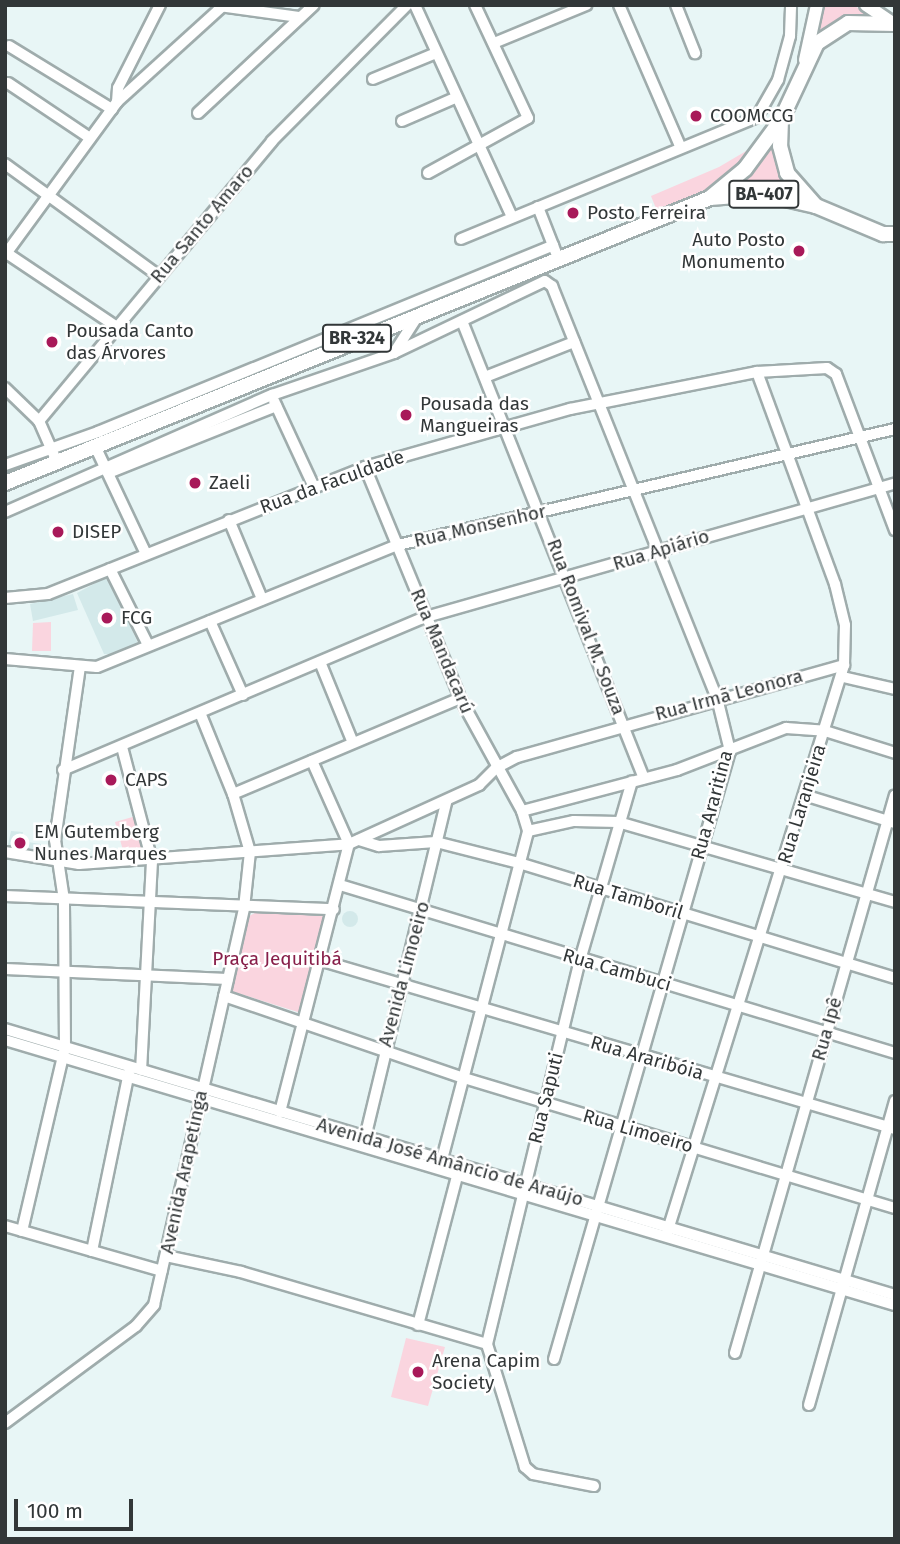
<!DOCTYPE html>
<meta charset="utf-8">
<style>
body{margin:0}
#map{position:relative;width:900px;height:1544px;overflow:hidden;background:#e8f6f6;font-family:"Fira Sans",sans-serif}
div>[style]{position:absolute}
.built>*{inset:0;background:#d3e9ea}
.round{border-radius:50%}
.green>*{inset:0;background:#fad5df}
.roads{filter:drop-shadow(2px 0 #9facac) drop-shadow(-2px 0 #9facac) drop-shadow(0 2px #9facac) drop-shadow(0 -2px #9facac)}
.minor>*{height:10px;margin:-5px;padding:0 5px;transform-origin:5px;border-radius:5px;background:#fff}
.major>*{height:12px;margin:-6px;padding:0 6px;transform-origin:6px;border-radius:6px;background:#fff}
.highway>*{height:14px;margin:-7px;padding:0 7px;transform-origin:7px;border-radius:7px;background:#fff}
.dots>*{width:19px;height:19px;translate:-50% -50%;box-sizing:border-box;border:4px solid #fff;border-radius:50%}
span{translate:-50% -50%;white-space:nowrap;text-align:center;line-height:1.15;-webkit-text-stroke:5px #fff;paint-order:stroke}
.shield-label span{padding:2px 5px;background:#fff;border:2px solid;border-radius:5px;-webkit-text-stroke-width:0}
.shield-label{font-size:18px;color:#323738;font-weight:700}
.poi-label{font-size:19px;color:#323738}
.left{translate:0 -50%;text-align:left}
.right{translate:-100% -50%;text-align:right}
.street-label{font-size:19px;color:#323738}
.park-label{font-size:19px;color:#871e49}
.frame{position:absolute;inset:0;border:7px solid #323738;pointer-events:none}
.scale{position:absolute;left:14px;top:1499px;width:119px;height:32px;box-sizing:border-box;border:4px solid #323738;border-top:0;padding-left:9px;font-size:21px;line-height:24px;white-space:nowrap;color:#323738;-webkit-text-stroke:5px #fff;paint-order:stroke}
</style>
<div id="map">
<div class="built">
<i style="clip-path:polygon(107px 577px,138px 643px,112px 654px,104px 654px,77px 593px)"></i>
<i style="clip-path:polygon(73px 594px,78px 610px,33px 621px,30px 604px)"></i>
<i style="clip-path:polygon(11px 831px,23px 832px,21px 841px,41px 844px,38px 854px,7px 849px)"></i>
<i class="round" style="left:342px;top:911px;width:16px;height:16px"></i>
</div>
<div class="green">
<i style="clip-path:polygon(822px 5px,853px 5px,873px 17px,842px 19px,812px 43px)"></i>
<i style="clip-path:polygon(774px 142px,776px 167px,795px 193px,730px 190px,758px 167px)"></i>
<i style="clip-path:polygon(758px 144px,729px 176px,708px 190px,657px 211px,651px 196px,719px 167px)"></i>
<i style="clip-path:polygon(51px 622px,51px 651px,32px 651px,33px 623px)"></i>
<i style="clip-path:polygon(136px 816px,145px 849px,124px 854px,115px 822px)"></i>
<i style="clip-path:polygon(255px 913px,327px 916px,301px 1013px,231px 991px,247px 917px)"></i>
<i style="clip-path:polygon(406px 1338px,445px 1347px,428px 1406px,391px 1397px)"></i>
</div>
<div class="roads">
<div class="minor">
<i style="left:415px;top:5px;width:233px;rotate:65.4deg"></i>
<i style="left:619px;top:5px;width:154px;rotate:66.6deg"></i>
<i style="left:676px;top:5px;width:52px;rotate:68.4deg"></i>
<i style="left:219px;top:6px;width:81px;rotate:7.8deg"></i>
<i style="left:494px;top:43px;width:100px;rotate:-22.4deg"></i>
<i style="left:9px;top:46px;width:121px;rotate:31.5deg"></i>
<i style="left:373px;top:79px;width:68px;rotate:-22.4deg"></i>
<i style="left:8px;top:83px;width:99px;rotate:33.9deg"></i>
<i style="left:117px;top:102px;width:14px;rotate:-86deg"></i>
<i style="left:118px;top:88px;width:93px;rotate:-63.2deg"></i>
<i style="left:198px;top:113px;width:158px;rotate:-43deg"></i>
<i style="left:402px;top:121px;width:58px;rotate:-23.5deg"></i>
<i style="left:5px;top:164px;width:190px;rotate:36deg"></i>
<i style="left:428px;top:173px;width:114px;rotate:-28.8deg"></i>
<i style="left:528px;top:118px;width:125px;rotate:-115.1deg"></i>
<i style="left:538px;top:207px;width:55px;rotate:68.6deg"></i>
<i style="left:461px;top:239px;width:320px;rotate:-22.4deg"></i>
<i style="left:757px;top:117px;width:43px;rotate:-60.4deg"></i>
<i style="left:778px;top:80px;width:46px;rotate:-74.7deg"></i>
<i style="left:790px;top:36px;width:31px;rotate:-88deg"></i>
<i style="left:5px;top:252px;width:135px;rotate:33.8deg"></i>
<i style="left:5px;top:255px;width:190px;rotate:-53.8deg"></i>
<i style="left:117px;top:102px;width:144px;rotate:-42.2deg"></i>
<i style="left:462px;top:321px;width:492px;rotate:68.3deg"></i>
<i style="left:394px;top:353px;width:43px;rotate:-57.4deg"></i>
<i style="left:485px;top:377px;width:96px;rotate:-21.5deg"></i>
<i style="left:5px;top:388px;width:47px;rotate:44.1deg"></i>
<i style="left:274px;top:401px;width:93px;rotate:65.1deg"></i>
<i style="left:95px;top:446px;width:119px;rotate:64.7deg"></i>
<i style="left:57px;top:462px;width:45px;rotate:-113.7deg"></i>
<i style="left:39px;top:421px;width:364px;rotate:-50.2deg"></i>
<i style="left:272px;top:141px;width:192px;rotate:-45.2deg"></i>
<i style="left:5px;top:465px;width:99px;rotate:-19.5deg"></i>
<i style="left:98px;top:432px;width:492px;rotate:-22.3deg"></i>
<i style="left:365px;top:467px;width:250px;rotate:67.6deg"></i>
<i style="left:460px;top:698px;width:129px;rotate:61.2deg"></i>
<i style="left:522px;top:811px;width:21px;rotate:73deg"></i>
<i style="left:108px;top:473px;width:181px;rotate:-21.7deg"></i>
<i style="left:5px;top:512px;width:292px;rotate:-23.7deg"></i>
<i style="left:272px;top:395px;width:129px;rotate:-19deg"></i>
<i style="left:394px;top:353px;width:167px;rotate:-25.5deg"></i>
<i style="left:545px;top:281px;width:9px;rotate:36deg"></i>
<i style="left:552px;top:286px;width:444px;rotate:68.2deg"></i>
<i style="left:717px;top:698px;width:55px;rotate:76.2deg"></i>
<i style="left:730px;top:751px;width:633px;rotate:106.14deg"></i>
<i style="left:229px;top:520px;width:86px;rotate:67.3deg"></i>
<i style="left:110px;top:569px;width:83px;rotate:63.4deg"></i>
<i style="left:5px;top:598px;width:43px;rotate:-5.3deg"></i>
<i style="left:48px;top:594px;width:341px;rotate:-21.8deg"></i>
<i style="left:365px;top:467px;width:213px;rotate:-15.8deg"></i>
<i style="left:570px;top:409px;width:191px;rotate:-11.2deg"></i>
<i style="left:757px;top:372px;width:70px;rotate:-3.3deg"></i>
<i style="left:827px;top:368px;width:11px;rotate:34deg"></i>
<i style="left:836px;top:374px;width:167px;rotate:69.3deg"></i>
<i style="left:210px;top:621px;width:81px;rotate:66deg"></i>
<i style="left:5px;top:659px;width:92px;rotate:5deg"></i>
<i style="left:97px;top:667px;width:325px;rotate:-22.1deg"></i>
<i style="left:398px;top:545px;width:510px;rotate:-13.14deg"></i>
<i style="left:320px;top:662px;width:87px;rotate:67.8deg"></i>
<i style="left:843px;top:677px;width:53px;rotate:13deg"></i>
<i style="left:122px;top:747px;width:118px;rotate:75.3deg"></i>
<i style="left:152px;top:861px;width:209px;rotate:93deg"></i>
<i style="left:63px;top:770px;width:394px;rotate:-22.9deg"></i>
<i style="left:426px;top:617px;width:488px;rotate:-15.9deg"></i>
<i style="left:233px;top:794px;width:246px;rotate:-22.9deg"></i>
<i style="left:804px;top:795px;width:95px;rotate:17.1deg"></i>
<i style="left:522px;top:811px;width:160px;rotate:-14.8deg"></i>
<i style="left:677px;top:770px;width:117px;rotate:-21.1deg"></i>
<i style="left:786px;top:728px;width:39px;rotate:4deg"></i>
<i style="left:825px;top:731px;width:73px;rotate:17.4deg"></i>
<i style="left:528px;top:831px;width:47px;rotate:-12.3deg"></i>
<i style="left:574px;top:821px;width:44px;rotate:1.3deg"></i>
<i style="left:618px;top:822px;width:288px;rotate:16.1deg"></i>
<i style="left:359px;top:840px;width:21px;rotate:17deg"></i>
<i style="left:379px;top:846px;width:57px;rotate:-4deg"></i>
<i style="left:436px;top:842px;width:86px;rotate:14.2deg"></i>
<i style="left:519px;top:863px;width:393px;rotate:17deg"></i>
<i style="left:5px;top:852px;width:75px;rotate:9.2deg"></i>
<i style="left:79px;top:864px;width:271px;rotate:-4.2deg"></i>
<i style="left:349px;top:844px;width:143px;rotate:-24.4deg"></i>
<i style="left:479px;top:785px;width:24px;rotate:-45deg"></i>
<i style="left:496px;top:768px;width:24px;rotate:-28deg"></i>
<i style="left:517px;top:757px;width:340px;rotate:-15.7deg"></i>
<i style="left:340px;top:885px;width:580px;rotate:16.84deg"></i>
<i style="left:5px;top:896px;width:329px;rotate:2.3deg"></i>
<i style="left:319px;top:960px;width:600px;rotate:16.35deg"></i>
<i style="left:5px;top:969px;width:223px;rotate:2.6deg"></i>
<i style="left:224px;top:996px;width:254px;rotate:18.9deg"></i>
<i style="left:464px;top:1078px;width:450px;rotate:16.8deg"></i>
<i style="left:5px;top:1029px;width:929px;rotate:16.64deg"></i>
<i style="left:5px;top:1040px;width:929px;rotate:16.58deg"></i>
<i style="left:280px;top:1112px;width:277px;rotate:-75.6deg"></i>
<i style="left:349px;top:844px;width:91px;rotate:-114deg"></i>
<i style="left:364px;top:1142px;width:350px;rotate:-76.4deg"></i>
<i style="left:440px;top:1167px;width:347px;rotate:-75.3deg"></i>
<i style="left:5px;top:1226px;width:163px;rotate:16deg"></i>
<i style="left:22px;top:1231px;width:188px;rotate:-76.8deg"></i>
<i style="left:65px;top:1048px;width:148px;rotate:-90.4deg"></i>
<i style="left:64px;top:900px;width:61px;rotate:-98.5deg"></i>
<i style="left:55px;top:840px;width:175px;rotate:-81.8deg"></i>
<i style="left:667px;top:1233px;width:595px;rotate:-72.69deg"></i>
<i style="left:844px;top:665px;width:40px;rotate:-88.6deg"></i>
<i style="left:845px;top:625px;width:42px;rotate:-103.7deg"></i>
<i style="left:835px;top:584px;width:226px;rotate:-110.2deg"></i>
<i style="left:92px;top:1251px;width:182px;rotate:-78.3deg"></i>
<i style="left:166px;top:1256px;width:77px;rotate:12deg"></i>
<i style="left:241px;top:1272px;width:256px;rotate:16.3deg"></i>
<i style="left:418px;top:1325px;width:161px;rotate:-75.3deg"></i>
<i style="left:735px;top:1353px;width:580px;rotate:-74deg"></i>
<i style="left:809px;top:1405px;width:316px;rotate:-74.2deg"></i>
<i style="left:5px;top:1423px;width:163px;rotate:-36.5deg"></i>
<i style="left:136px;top:1326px;width:28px;rotate:-49deg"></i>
<i style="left:154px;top:1305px;width:407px;rotate:-77.2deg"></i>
<i style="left:244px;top:908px;width:56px;rotate:-83.9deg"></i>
<i style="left:250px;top:852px;width:60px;rotate:-106.3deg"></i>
<i style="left:233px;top:794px;width:85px;rotate:-112.1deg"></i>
<i style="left:594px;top:1486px;width:62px;rotate:-168.9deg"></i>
<i style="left:533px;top:1474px;width:11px;rotate:-139deg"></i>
<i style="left:525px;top:1467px;width:129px;rotate:-107.2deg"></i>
<i style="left:487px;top:1344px;width:395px;rotate:-76.4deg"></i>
<i style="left:580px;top:960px;width:186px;rotate:-73.8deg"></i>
</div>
<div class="major">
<i style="left:866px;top:5px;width:32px;rotate:34deg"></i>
<i style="left:805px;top:60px;width:56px;rotate:-77.7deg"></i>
</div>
<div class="highway">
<i style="left:895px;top:24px;width:47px;rotate:-178.8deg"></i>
<i style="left:848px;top:23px;width:37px;rotate:147deg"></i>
<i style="left:817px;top:43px;width:85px;rotate:115.1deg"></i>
<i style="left:781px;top:120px;width:26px;rotate:92deg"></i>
<i style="left:780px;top:146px;width:28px;rotate:75deg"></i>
<i style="left:787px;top:173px;width:44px;rotate:48.7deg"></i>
<i style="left:816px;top:206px;width:73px;rotate:22.7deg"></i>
<i style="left:883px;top:234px;width:12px"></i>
<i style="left:711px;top:197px;width:44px;rotate:-39.5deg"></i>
<i style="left:745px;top:169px;width:61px;rotate:-53.7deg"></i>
<i style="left:5px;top:483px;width:760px;rotate:-22.01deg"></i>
<i style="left:710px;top:198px;width:53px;rotate:-4.3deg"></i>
<i style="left:763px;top:194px;width:54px;rotate:12.8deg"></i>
</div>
</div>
<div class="dots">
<i style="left:696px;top:116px;background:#a81959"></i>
<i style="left:573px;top:213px;background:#a81959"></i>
<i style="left:799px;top:251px;background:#a81959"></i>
<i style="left:52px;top:342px;background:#a81959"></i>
<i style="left:406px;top:415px;background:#a81959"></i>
<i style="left:195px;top:483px;background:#a81959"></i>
<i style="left:58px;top:532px;background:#a81959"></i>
<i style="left:107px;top:618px;background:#a81959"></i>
<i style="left:111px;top:780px;background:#a81959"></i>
<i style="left:20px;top:843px;background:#a81959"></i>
<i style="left:418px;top:1372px;background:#a81959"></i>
</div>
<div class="shield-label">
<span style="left:764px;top:194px">BA-407</span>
<span style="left:357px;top:338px">BR-324</span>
</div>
<div class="poi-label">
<span class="left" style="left:710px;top:116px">COOMCCG</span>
<span class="left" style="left:587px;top:213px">Posto Ferreira</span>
<span class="right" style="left:785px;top:251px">Auto Posto<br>Monumento</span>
<span class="left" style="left:66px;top:342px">Pousada Canto<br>das Árvores</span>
<span class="left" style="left:420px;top:415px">Pousada das<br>Mangueiras</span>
<span class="left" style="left:209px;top:483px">Zaeli</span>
<span class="left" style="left:72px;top:532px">DISEP</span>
<span class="left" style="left:121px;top:618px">FCG</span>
<span class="left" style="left:125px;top:780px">CAPS</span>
<span class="left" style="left:34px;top:843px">EM Gutemberg<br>Nunes Marques</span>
<span class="left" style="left:432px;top:1372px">Arena Capim<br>Society</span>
</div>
<div class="street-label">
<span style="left:202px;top:224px;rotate:-50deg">Rua Santo Amaro</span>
<span style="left:332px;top:482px;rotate:-20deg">Rua da Faculdade</span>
<span style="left:480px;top:526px;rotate:-13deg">Rua Monsenhor</span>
<span style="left:661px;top:550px;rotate:-17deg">Rua Apiário</span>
<span style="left:586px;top:627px;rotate:69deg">Rua Romival M. Souza</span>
<span style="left:442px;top:651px;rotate:67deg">Rua Mandacarú</span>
<span style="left:729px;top:695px;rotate:-15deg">Rua Irmã Leonora</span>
<span style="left:802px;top:804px;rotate:-73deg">Rua Laranjeira</span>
<span style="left:712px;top:805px;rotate:-75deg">Rua Araritina</span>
<span style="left:628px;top:897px;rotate:17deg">Rua Tamboril</span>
<span style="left:617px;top:970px;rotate:16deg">Rua Cambuci</span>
<span style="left:404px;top:974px;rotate:-75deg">Avenida Limoeiro</span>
<span style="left:827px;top:1029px;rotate:-74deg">Rua Ipê</span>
<span style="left:647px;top:1058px;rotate:16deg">Rua Araribóia</span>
<span style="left:546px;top:1098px;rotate:-76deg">Rua Saputi</span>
<span style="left:638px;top:1131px;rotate:16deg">Rua Limoeiro</span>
<span style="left:450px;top:1162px;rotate:16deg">Avenida José Amâncio de Araújo</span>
<span style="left:184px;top:1172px;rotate:-78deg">Avenida Arapetinga</span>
</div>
<div class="park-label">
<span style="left:277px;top:959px">Praça Jequitibá</span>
</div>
<div class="frame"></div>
<div class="scale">100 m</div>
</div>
